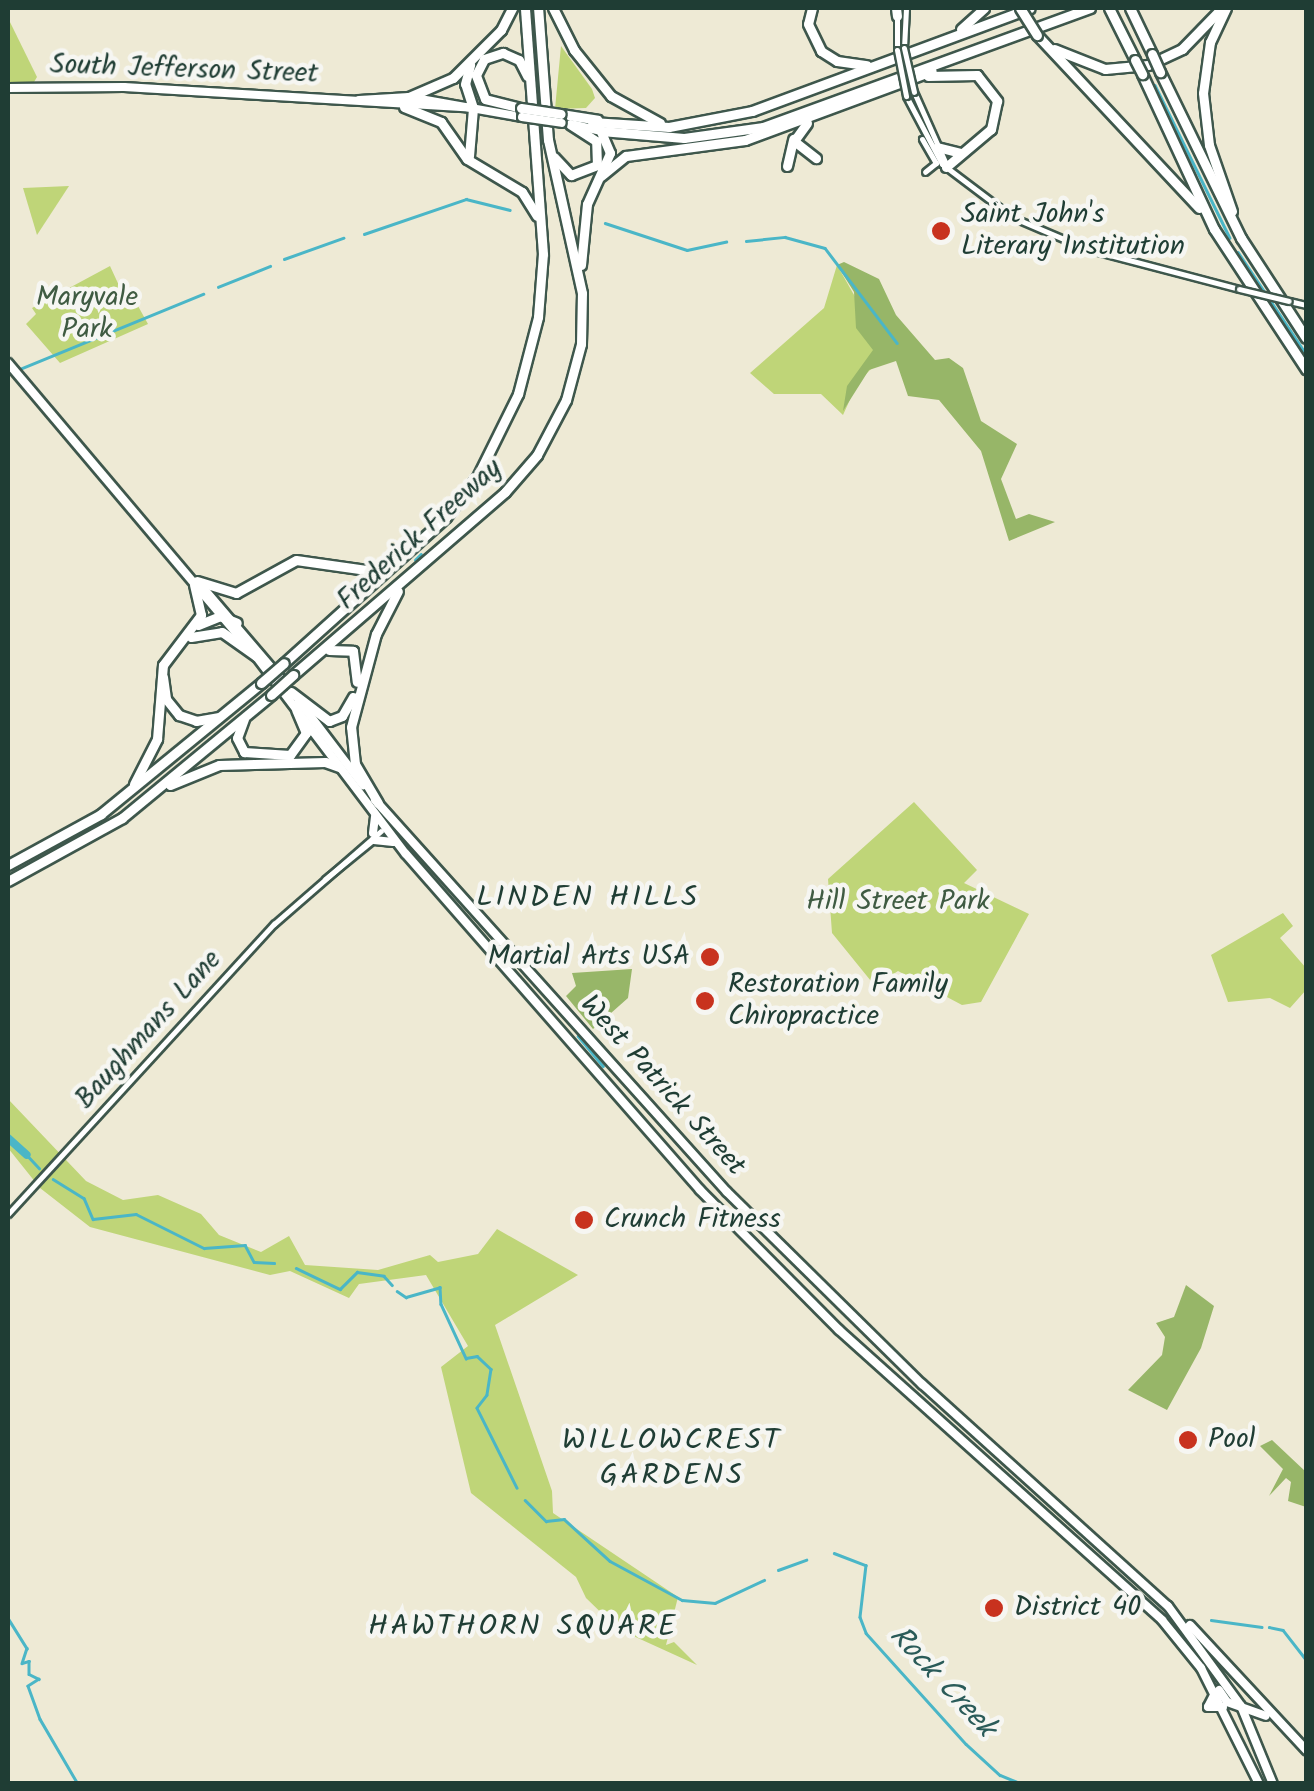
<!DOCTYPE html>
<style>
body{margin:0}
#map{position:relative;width:1314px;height:1791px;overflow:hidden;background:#eeead5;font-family:Kalam,sans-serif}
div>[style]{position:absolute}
.green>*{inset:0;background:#bfd578}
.forest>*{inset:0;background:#97b668}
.stream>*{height:2.5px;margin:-1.25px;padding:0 1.25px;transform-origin:1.25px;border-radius:1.25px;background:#4ab6c7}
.river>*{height:8px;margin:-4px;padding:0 4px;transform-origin:4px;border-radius:4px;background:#4ab6c7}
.roads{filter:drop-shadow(2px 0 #3e574c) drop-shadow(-2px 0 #3e574c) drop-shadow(0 2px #3e574c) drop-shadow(0 -2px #3e574c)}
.secondary>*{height:5px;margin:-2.5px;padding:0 2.5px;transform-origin:2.5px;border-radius:2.5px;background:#fff}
.primary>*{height:8px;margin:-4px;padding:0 4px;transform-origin:4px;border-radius:4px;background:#fff}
.highway>*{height:9px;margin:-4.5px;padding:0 4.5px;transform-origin:4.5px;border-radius:4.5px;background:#fff}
.bridges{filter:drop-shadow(2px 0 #3e574c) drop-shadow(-2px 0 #3e574c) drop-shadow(0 2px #3e574c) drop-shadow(0 -2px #3e574c)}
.secondary-bridge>*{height:5px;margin:-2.5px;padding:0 2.5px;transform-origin:2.5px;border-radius:2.5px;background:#fff}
.primary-bridge>*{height:8px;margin:-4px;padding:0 4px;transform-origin:4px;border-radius:4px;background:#fff}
.highway-bridge>*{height:9px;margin:-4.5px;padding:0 4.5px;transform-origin:4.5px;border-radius:4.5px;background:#fff}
.dots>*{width:28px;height:28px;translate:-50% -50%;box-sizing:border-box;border:5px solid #f6f6f2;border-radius:50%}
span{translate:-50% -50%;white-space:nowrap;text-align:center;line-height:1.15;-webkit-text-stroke:9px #f6f6f2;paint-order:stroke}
.street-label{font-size:28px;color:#1f3d34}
.poi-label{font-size:28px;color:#1f3d34}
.left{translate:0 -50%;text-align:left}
.right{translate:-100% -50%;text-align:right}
.park-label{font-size:28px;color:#3f5b42}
.neighbourhood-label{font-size:30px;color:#1f3d34;letter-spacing:2.5px}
.water-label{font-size:30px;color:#2a5b59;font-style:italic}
.frame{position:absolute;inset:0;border:10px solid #1f3d34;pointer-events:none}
</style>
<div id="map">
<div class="green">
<i style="clip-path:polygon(8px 18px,37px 77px,34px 82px,8px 83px)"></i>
<i style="clip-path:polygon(561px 46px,592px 89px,595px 98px,586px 108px,555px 109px)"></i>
<i style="clip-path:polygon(69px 186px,37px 235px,23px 188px)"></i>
<i style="clip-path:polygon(837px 265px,887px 353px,858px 382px,843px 415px,821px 394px,774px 394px,750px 373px,824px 308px)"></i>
<i style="clip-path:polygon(110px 266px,128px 305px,138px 306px,148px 324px,60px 363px,26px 324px,36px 314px,32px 308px)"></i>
<i style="clip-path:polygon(914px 802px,977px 870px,964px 883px,1029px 914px,981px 1002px,962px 1005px,898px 971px,875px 986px,832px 933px,828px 879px)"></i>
<i style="clip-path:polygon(1283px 913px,1293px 926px,1280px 938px,1306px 968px,1306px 990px,1290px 1008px,1270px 998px,1228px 1002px,1211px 955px)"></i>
<i style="clip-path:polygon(8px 1099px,86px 1181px,123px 1200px,158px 1195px,201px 1214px,219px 1235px,261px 1252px,289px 1236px,305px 1265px,378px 1270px,430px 1255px,438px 1262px,478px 1254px,497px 1229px,578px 1275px,495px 1325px,552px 1491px,553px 1513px,678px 1597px,666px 1645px,674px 1642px,697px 1665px,618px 1629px,586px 1598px,576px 1577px,471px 1493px,441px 1367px,468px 1346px,426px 1275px,359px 1284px,349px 1298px,290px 1271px,270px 1275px,90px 1227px,40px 1188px,8px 1148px)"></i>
</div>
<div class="forest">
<i style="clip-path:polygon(844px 262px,879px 279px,896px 315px,935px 360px,949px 358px,963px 368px,981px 421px,1017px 444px,1001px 479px,1016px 519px,1029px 514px,1055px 522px,1009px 541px,981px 451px,939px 400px,908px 396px,896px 361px,869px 370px,843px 411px,847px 386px,873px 350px,856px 328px,854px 292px,837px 265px)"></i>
<i style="clip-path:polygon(632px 969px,628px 998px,593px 1029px,566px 996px,576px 986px,572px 973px)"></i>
<i style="clip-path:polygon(1186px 1285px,1214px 1306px,1201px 1348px,1167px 1410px,1128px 1390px,1162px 1355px,1165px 1337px,1156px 1323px,1174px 1317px)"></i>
<i style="clip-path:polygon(1272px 1440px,1306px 1472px,1306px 1507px,1288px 1501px,1291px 1482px,1286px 1478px,1269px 1496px,1283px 1469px,1260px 1446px)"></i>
</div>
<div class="stream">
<i style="left:1155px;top:85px;width:170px;rotate:63.9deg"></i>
<i style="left:605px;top:223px;width:86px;rotate:18.2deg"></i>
<i style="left:687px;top:250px;width:40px;rotate:-12deg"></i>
<i style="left:364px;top:234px;width:108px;rotate:-18.9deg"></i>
<i style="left:466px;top:199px;width:45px;rotate:14deg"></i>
<i style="left:746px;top:241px;width:39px;rotate:-6deg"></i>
<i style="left:785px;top:237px;width:41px;rotate:15.4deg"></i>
<i style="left:825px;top:248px;width:119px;rotate:52.8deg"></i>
<i style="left:1238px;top:252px;width:123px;rotate:56.3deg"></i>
<i style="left:284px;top:259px;width:63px;rotate:-19.6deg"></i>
<i style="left:218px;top:287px;width:56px;rotate:-22deg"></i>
<i style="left:20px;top:369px;width:198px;rotate:-22.3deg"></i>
<i style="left:415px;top:560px;width:8px;rotate:-45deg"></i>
<i style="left:578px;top:1036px;width:39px;rotate:50deg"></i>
<i style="left:27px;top:1155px;width:18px;rotate:47deg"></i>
<i style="left:53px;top:1179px;width:36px;rotate:32deg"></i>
<i style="left:84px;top:1198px;width:23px;rotate:67deg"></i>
<i style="left:93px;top:1219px;width:43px;rotate:-6.6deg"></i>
<i style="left:136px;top:1214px;width:76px;rotate:26.6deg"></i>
<i style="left:204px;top:1248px;width:41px;rotate:-4.2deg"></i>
<i style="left:245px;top:1245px;width:19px;rotate:62deg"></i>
<i style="left:254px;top:1262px;width:20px;rotate:3deg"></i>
<i style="left:296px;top:1268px;width:49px;rotate:25.5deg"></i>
<i style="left:340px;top:1289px;width:24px;rotate:-45deg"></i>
<i style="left:357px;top:1272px;width:27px;rotate:8deg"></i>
<i style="left:384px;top:1276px;width:12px;rotate:48deg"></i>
<i style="left:397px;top:1291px;width:11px;rotate:34deg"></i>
<i style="left:406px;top:1297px;width:35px;rotate:-16deg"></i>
<i style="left:440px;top:1287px;width:17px;rotate:87deg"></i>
<i style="left:441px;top:1304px;width:60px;rotate:65.2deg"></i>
<i style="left:466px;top:1358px;width:11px;rotate:-10deg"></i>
<i style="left:477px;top:1356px;width:19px;rotate:43deg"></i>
<i style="left:491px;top:1369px;width:26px;rotate:99deg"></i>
<i style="left:487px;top:1395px;width:16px;rotate:128deg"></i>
<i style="left:477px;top:1408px;width:89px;rotate:63.4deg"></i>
<i style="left:525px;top:1500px;width:30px;rotate:45deg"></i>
<i style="left:546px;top:1521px;width:18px;rotate:-6deg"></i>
<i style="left:564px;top:1519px;width:62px;rotate:42.4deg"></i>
<i style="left:610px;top:1561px;width:82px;rotate:28.4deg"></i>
<i style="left:682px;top:1600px;width:33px;rotate:5deg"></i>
<i style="left:715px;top:1603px;width:54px;rotate:-25.1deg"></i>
<i style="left:834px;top:1553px;width:34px;rotate:21deg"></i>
<i style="left:866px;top:1565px;width:52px;rotate:96.6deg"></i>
<i style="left:860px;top:1617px;width:17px;rotate:69deg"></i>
<i style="left:866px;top:1633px;width:149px;rotate:48deg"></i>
<i style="left:966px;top:1744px;width:46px;rotate:42.4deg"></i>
<i style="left:1000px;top:1775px;width:24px;rotate:22deg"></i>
<i style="left:778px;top:1570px;width:30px;rotate:-20deg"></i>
<i style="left:8px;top:1602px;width:7px;rotate:90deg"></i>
<i style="left:8px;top:1618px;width:36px;rotate:58deg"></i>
<i style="left:27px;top:1648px;width:16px;rotate:108deg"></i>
<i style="left:22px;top:1663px;width:7px;rotate:-16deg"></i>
<i style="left:29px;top:1661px;width:13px;rotate:90deg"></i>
<i style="left:29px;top:1674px;width:11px;rotate:27deg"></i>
<i style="left:39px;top:1679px;width:13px;rotate:148deg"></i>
<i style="left:28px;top:1686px;width:35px;rotate:70deg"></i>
<i style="left:40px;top:1719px;width:75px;rotate:59.7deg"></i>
<i style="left:1211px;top:1620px;width:51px;rotate:7.8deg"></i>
<i style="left:1269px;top:1627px;width:14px;rotate:12deg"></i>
<i style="left:1283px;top:1630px;width:37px;rotate:52deg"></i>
</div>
<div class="river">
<i style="left:8px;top:1138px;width:25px;rotate:42deg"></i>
</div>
<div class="roads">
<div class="secondary">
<i style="left:897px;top:15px;width:35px;rotate:90deg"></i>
<i style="left:904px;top:48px;width:40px;rotate:-87.1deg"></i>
<i style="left:914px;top:92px;width:79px;rotate:66deg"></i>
<i style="left:906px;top:96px;width:77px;rotate:62.1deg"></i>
<i style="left:942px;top:164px;width:88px;rotate:37.1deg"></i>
<i style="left:1012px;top:217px;width:82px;rotate:23.1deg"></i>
<i style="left:1087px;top:249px;width:157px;rotate:14.7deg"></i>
<i style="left:922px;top:139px;width:28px;rotate:60deg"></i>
<i style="left:936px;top:163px;width:14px;rotate:141deg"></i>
<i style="left:1289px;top:301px;width:17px;rotate:13deg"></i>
<i style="left:325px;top:879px;width:62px;rotate:-39.1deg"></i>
<i style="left:8px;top:1214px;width:394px;rotate:-47.5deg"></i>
<i style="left:274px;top:924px;width:142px;rotate:-41deg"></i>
</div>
<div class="primary">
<i style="left:8px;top:88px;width:116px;rotate:-0.5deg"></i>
<i style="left:124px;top:87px;width:350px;rotate:3.4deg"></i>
<i style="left:359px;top:100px;width:50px;rotate:-3.4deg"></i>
<i style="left:409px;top:97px;width:115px;rotate:10deg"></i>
<i style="left:575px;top:125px;width:27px;rotate:13deg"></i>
<i style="left:8px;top:363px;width:384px;rotate:49.8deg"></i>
<i style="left:256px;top:656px;width:248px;rotate:52.9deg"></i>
<i style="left:406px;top:854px;width:446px;rotate:48.8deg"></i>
<i style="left:700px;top:1190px;width:197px;rotate:45.2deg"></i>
<i style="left:839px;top:1330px;width:434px;rotate:41.9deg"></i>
<i style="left:1162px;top:1620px;width:62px;rotate:50.9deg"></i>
<i style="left:1201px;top:1668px;width:130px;rotate:63.4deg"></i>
<i style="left:205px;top:590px;width:126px;rotate:49.5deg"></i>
<i style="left:299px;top:701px;width:106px;rotate:52.7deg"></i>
<i style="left:375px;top:800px;width:527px;rotate:48.08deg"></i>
<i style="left:727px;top:1192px;width:274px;rotate:44.6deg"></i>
<i style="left:922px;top:1384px;width:331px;rotate:42.1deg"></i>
<i style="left:1168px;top:1606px;width:124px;rotate:53.9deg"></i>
<i style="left:1241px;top:1706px;width:84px;rotate:67.7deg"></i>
<i style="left:373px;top:833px;width:17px;rotate:-83deg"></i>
<i style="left:374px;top:840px;width:19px;rotate:6deg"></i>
<i style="left:1190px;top:1625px;width:171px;rotate:47.1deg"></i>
<i style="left:1219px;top:1690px;width:14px;rotate:56deg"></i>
<i style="left:1227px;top:1702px;width:41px;rotate:19.7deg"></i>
<i style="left:1214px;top:1695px;width:13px;rotate:117deg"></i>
<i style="left:1208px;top:1707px;width:15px"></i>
</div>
<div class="highway">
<i style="left:553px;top:8px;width:47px;rotate:63.4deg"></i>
<i style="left:574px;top:50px;width:59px;rotate:51.2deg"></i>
<i style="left:611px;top:96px;width:56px;rotate:28.9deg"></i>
<i style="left:812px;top:8px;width:16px;rotate:104deg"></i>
<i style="left:808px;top:24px;width:30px;rotate:64deg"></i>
<i style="left:821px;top:51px;width:19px;rotate:32deg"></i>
<i style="left:837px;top:61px;width:30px;rotate:8deg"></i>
<i style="left:896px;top:8px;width:8px;rotate:83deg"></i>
<i style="left:1109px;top:8px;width:58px;rotate:63.4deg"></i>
<i style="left:1130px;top:8px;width:51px;rotate:64.4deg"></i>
<i style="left:1226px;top:8px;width:38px;rotate:115deg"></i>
<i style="left:1210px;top:42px;width:51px;rotate:97.8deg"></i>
<i style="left:1203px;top:93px;width:52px;rotate:83.4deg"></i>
<i style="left:1209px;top:145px;width:70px;rotate:70.8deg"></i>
<i style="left:961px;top:29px;width:31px;rotate:-42deg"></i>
<i style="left:1037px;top:35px;width:237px;rotate:46.9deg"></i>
<i style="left:1054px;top:49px;width:55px;rotate:21.4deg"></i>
<i style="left:1105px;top:69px;width:43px;rotate:-5.3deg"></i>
<i style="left:1148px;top:65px;width:38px;rotate:-25deg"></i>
<i style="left:1182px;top:49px;width:53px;rotate:-45.8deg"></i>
<i style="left:1160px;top:72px;width:185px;rotate:64deg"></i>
<i style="left:1241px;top:238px;width:119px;rotate:57deg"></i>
<i style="left:1142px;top:74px;width:171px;rotate:65.1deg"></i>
<i style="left:1214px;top:229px;width:168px;rotate:56.7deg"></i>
<i style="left:928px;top:76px;width:49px;rotate:-1.2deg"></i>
<i style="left:977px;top:75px;width:33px;rotate:52deg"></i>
<i style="left:997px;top:101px;width:29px;rotate:102deg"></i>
<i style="left:991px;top:129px;width:59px;rotate:139.8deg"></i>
<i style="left:409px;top:97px;width:48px;rotate:-23.4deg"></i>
<i style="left:453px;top:78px;width:68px;rotate:-45deg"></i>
<i style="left:501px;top:30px;width:25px;rotate:-63deg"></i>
<i style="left:404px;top:107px;width:40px;rotate:22deg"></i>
<i style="left:441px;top:122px;width:45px;rotate:54.9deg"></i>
<i style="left:467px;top:159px;width:64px;rotate:31deg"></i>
<i style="left:522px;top:192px;width:28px;rotate:58deg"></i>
<i style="left:521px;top:108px;width:37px;rotate:-166deg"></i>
<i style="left:485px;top:99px;width:26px;rotate:-111deg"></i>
<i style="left:476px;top:75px;width:18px;rotate:-63deg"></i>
<i style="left:484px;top:59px;width:20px;rotate:-18deg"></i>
<i style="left:503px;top:53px;width:17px;rotate:24deg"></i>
<i style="left:519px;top:60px;width:18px;rotate:63deg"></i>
<i style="left:561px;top:114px;width:37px;rotate:9deg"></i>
<i style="left:592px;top:122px;width:77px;rotate:3.7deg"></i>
<i style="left:669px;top:127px;width:85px;rotate:-10.9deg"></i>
<i style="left:752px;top:111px;width:296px;rotate:-20.3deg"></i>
<i style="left:807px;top:123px;width:22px;rotate:126deg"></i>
<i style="left:794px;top:141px;width:28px;rotate:38deg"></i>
<i style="left:601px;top:131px;width:83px;rotate:4.8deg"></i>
<i style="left:684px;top:138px;width:80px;rotate:-7.9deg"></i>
<i style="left:763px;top:127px;width:348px;rotate:-20deg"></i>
<i style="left:937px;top:147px;width:25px;rotate:14deg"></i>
<i style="left:469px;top:156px;width:48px;rotate:-85.2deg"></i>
<i style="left:473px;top:108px;width:25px;rotate:-108deg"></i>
<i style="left:465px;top:84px;width:20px;rotate:-75deg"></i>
<i style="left:554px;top:157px;width:25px;rotate:47deg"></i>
<i style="left:571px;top:175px;width:28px;rotate:-21deg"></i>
<i style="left:597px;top:165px;width:24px;rotate:-92deg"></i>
<i style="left:596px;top:141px;width:31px;rotate:-147deg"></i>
<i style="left:787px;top:166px;width:28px;rotate:-77deg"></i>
<i style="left:601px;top:176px;width:32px;rotate:-39deg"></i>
<i style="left:626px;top:156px;width:120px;rotate:-7.7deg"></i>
<i style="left:745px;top:140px;width:199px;rotate:-20.3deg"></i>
<i style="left:581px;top:265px;width:61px;rotate:-84.4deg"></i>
<i style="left:587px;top:204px;width:56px;rotate:-65.7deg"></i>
<i style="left:610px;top:153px;width:26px;rotate:-113deg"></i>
<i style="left:197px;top:581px;width:41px;rotate:17.1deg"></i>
<i style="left:236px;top:593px;width:68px;rotate:-28.8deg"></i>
<i style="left:296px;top:560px;width:71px;rotate:8.1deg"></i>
<i style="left:366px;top:570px;width:30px;rotate:-14deg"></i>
<i style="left:198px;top:625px;width:24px;rotate:-22deg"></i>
<i style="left:220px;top:616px;width:18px;rotate:22deg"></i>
<i style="left:191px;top:637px;width:31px;rotate:-9deg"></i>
<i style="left:222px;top:632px;width:42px;rotate:35.2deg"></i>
<i style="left:329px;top:650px;width:24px;rotate:2deg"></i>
<i style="left:353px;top:651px;width:31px;rotate:83deg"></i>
<i style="left:284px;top:663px;width:218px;rotate:-42deg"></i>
<i style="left:446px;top:517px;width:51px;rotate:-52.2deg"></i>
<i style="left:477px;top:477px;width:93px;rotate:-63.7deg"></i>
<i style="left:518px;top:394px;width:80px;rotate:-75.4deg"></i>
<i style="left:538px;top:317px;width:63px;rotate:-85.5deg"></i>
<i style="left:543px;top:254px;width:247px;rotate:-94.2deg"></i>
<i style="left:293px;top:675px;width:280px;rotate:-40.8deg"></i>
<i style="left:505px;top:492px;width:49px;rotate:-49.1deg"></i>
<i style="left:537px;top:455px;width:62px;rotate:-62.2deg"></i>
<i style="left:566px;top:400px;width:58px;rotate:-75deg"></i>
<i style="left:581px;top:344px;width:51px;rotate:-88.9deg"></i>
<i style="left:582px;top:293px;width:157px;rotate:-102.5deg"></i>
<i style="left:548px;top:140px;width:132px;rotate:-94.3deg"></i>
<i style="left:163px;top:677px;width:22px;rotate:82deg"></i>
<i style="left:166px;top:699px;width:21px;rotate:51deg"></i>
<i style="left:179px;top:715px;width:18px;rotate:19deg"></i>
<i style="left:196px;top:721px;width:22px;rotate:-10deg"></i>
<i style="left:291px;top:692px;width:48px;rotate:37.3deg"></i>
<i style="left:329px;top:721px;width:14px;rotate:-21deg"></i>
<i style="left:342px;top:716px;width:22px;rotate:-60deg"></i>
<i style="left:244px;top:719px;width:20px;rotate:110deg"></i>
<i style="left:237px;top:738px;width:16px;rotate:63deg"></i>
<i style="left:244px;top:752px;width:46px;rotate:3.7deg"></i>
<i style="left:290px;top:755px;width:27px;rotate:-54deg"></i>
<i style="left:306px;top:733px;width:25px;rotate:-113deg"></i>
<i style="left:134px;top:784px;width:51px;rotate:-62.9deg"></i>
<i style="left:157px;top:739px;width:74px;rotate:-85.4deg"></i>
<i style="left:163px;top:665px;width:63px;rotate:-52.8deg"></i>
<i style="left:201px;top:615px;width:31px;rotate:-103deg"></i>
<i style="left:170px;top:785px;width:53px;rotate:-22.2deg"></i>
<i style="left:219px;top:765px;width:106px;rotate:-1.6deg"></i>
<i style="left:325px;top:762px;width:15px;rotate:20deg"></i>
<i style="left:378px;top:803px;width:45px;rotate:-120.5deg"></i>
<i style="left:355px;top:764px;width:37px;rotate:-96deg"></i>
<i style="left:351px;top:727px;width:96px;rotate:-75deg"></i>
<i style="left:376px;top:634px;width:48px;rotate:-62.9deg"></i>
<i style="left:8px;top:865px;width:106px;rotate:-28.7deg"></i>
<i style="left:101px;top:814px;width:207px;rotate:-39.3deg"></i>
<i style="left:8px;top:881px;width:130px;rotate:-28.9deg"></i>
<i style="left:122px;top:818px;width:193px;rotate:-39.5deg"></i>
</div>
</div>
<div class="bridges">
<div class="secondary-bridge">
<i style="left:904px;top:48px;width:45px;rotate:77.2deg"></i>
<i style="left:897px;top:50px;width:47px;rotate:78.9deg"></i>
<i style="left:1239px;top:289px;width:51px;rotate:13.5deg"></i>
</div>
<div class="primary-bridge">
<i style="left:522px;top:117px;width:40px;rotate:8.5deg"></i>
</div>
<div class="highway-bridge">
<i style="left:1020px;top:8px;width:32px;rotate:58deg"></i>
<i style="left:1152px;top:54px;width:20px;rotate:66deg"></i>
<i style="left:1135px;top:60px;width:16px;rotate:63deg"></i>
<i style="left:521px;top:108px;width:40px;rotate:8.5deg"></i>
<i style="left:261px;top:683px;width:30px;rotate:-41deg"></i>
<i style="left:271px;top:695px;width:30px;rotate:-42deg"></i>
</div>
</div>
<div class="dots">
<i style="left:941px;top:231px;background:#c8321e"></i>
<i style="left:710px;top:957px;background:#c8321e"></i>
<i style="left:705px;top:1001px;background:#c8321e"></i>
<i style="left:584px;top:1220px;background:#c8321e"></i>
<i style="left:1188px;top:1440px;background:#c8321e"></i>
<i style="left:994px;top:1608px;background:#c8321e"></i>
</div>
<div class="street-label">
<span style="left:184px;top:70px;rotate:2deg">South Jefferson Street</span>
<span style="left:420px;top:535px;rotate:-42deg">Frederick Freeway</span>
<span style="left:149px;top:1030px;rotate:-48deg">Baughmans Lane</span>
<span style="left:662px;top:1086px;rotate:48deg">West Patrick Street</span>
</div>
<div class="poi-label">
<span class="left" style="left:961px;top:231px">Saint John's<br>Literary Institution</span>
<span class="right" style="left:690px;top:957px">Martial Arts USA</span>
<span class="left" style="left:728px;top:1001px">Restoration Family<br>Chiropractice</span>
<span class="left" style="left:604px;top:1220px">Crunch Fitness</span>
<span class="left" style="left:1208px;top:1440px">Pool</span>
<span class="left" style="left:1014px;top:1608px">District 40</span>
</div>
<div class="park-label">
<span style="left:87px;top:314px">Maryvale<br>Park</span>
<span style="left:898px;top:902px">Hill Street Park</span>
</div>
<div class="neighbourhood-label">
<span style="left:588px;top:898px">LINDEN HILLS</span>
<span style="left:672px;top:1458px">WILLOWCREST<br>GARDENS</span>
<span style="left:523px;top:1627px">HAWTHORN SQUARE</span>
</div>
<div class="water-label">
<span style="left:942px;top:1682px;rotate:47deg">Rock Creek</span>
</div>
<div class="frame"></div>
</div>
